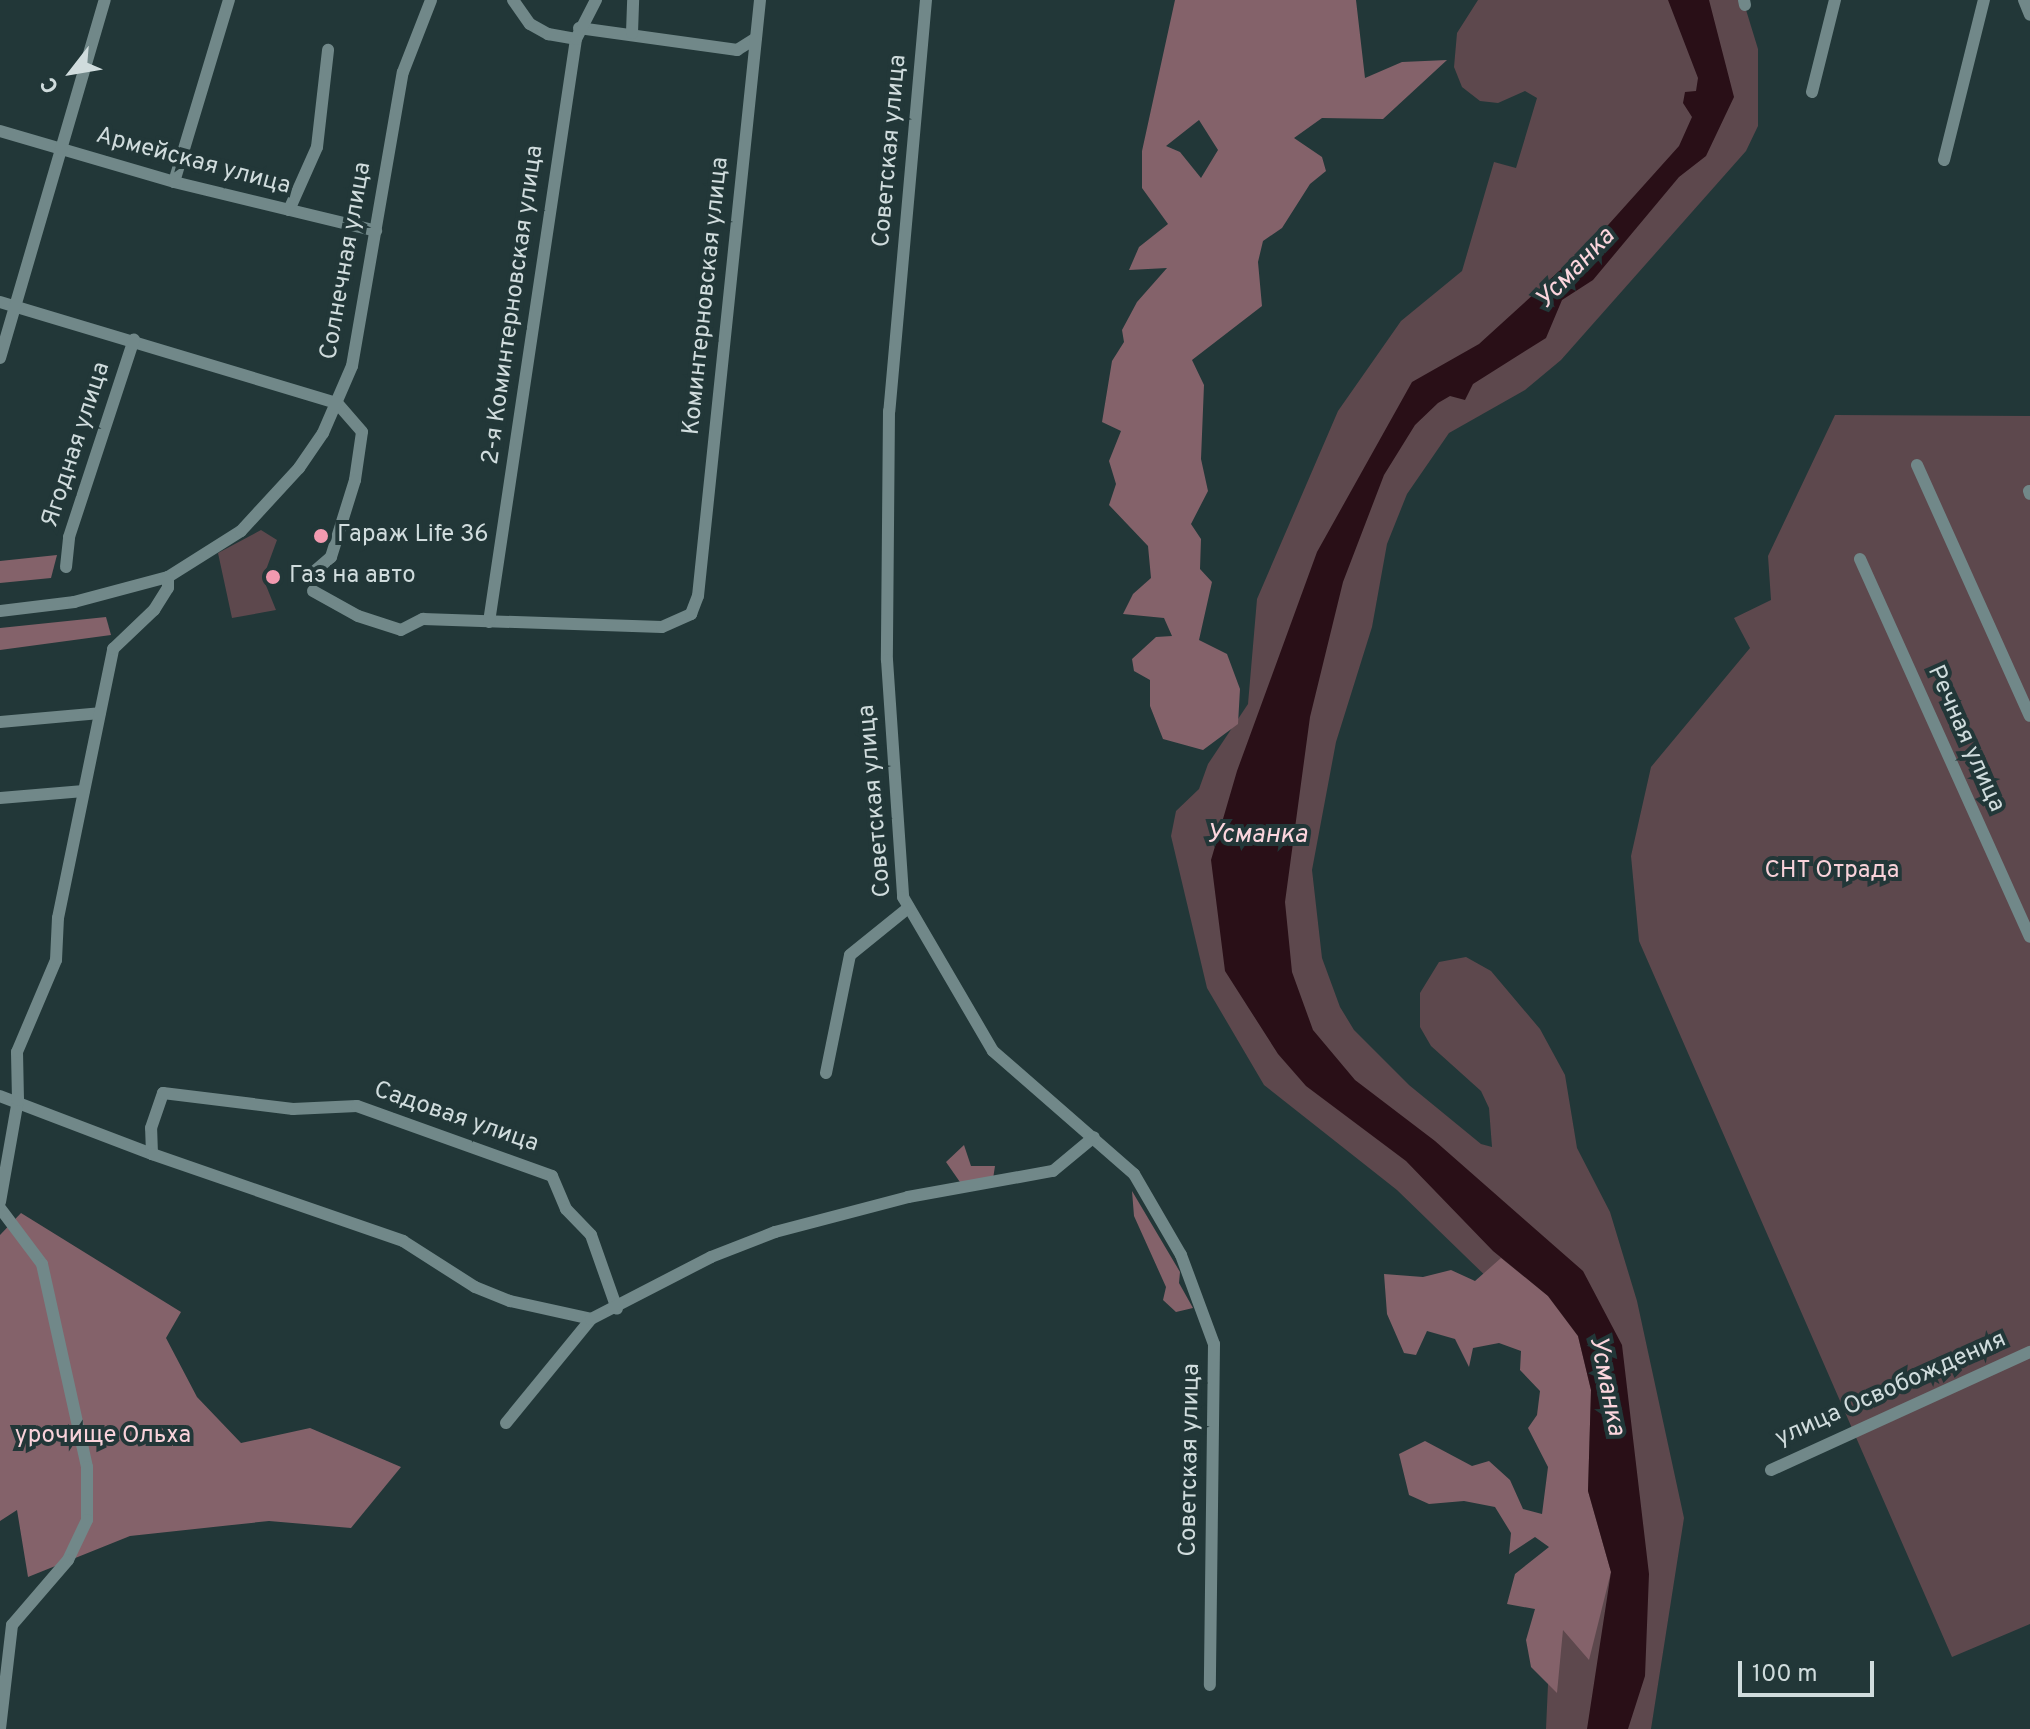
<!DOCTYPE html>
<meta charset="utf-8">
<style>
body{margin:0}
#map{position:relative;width:2030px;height:1729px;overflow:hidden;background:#223738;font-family:Overpass,sans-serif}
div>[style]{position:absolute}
.green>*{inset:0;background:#5d484d}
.forest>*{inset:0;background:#84626a}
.water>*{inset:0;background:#290f17}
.minor>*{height:12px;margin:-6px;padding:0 6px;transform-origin:6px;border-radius:6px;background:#718889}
.dots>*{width:22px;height:22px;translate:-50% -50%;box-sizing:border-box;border:4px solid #223738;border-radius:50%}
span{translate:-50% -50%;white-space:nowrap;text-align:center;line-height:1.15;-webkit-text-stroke:8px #223738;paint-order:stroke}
.street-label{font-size:24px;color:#d0dcdd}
.poi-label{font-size:24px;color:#d0dcdd}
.left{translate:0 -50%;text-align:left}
.park-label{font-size:24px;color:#f9d2da}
.water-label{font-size:26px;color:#fcd5dd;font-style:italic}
.north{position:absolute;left:32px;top:32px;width:80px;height:80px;-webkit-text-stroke:6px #223738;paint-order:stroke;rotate:239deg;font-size:22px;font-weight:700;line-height:32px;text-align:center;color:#d0dcdd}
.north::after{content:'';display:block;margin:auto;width:28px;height:36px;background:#d0dcdd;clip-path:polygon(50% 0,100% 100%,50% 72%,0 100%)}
.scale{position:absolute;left:1738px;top:1661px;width:136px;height:36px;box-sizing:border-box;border:4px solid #d0dcdd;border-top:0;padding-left:10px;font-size:24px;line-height:28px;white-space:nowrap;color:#d0dcdd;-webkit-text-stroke:6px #223738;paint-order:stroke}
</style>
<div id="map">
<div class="green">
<i style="clip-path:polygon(1478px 0,1743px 0,1758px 49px,1758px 126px,1746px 151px,1561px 360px,1525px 390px,1449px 433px,1407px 494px,1387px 544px,1372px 627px,1336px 742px,1312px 870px,1322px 958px,1340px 1007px,1354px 1030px,1409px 1085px,1481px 1144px,1492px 1147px,1489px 1108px,1481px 1091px,1431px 1046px,1420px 1027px,1420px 993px,1439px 962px,1466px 957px,1491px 971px,1540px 1029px,1565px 1075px,1577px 1148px,1610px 1212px,1637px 1301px,1684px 1518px,1651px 1729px,1546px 1729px,1559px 1437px,1497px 1287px,1397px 1190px,1264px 1085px,1207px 988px,1171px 836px,1176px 811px,1199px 789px,1208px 764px,1248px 704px,1257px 599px,1338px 411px,1401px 321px,1462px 271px,1494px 162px,1516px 168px,1537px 98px,1525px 91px,1498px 103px,1480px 101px,1462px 87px,1454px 67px,1457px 33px)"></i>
<i style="clip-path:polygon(1835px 415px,2030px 416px,2030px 1624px,1952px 1657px,1639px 941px,1631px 856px,1651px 767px,1750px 648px,1734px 618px,1771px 600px,1768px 556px)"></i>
<i style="clip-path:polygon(261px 530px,277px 540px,263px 578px,276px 610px,232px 618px,218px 553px)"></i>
</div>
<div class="forest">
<i style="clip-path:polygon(evenodd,1175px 0,1356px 0,1365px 78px,1402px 62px,1447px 60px,1383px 119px,1322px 118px,1294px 138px,1322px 157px,1326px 171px,1310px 184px,1282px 228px,1263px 241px,1258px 262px,1262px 306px,1192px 360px,1204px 385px,1201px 459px,1208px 491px,1191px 524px,1201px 539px,1200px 569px,1212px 582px,1199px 640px,1227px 654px,1240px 689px,1238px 724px,1203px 750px,1163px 739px,1150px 706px,1150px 680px,1134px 671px,1132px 659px,1156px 637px,1172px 636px,1164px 618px,1123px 614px,1133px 594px,1151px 578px,1148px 546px,1109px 505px,1116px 484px,1109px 461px,1121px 431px,1102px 422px,1112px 361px,1124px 342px,1122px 330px,1137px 302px,1167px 268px,1129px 270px,1139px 247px,1168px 224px,1142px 188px,1142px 151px,1175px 0,1199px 120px,1218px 150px,1201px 178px,1180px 152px,1166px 146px,1199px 120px)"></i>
<i style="clip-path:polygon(57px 555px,51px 578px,0 583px,0 561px)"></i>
<i style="clip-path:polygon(106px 617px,111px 635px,0 650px,0 628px)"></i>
<i style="clip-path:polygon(964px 1145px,971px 1166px,995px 1166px,993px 1179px,962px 1185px,946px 1162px)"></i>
<i style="clip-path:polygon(1132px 1191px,1180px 1272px,1179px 1283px,1193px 1308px,1176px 1312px,1163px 1300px,1166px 1287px,1134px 1216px)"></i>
<i style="clip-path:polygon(21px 1213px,181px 1312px,166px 1338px,197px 1397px,241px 1443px,310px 1428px,401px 1467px,351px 1528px,269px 1521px,130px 1536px,28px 1577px,17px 1510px,0 1521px,0 1235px)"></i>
<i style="clip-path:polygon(1501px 1258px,1548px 1296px,1578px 1336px,1591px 1390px,1588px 1491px,1611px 1572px,1589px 1660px,1563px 1630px,1557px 1693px,1531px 1667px,1526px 1640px,1535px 1609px,1507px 1604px,1515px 1574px,1549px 1547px,1535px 1537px,1509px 1554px,1511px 1533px,1495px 1507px,1464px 1501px,1429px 1504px,1409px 1495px,1399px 1454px,1425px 1441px,1472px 1466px,1489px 1461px,1510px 1480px,1523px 1509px,1542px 1514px,1548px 1467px,1528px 1428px,1537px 1415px,1540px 1391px,1520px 1370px,1521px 1351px,1499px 1343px,1473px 1348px,1469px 1367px,1455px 1339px,1427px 1331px,1416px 1355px,1404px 1353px,1387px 1314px,1384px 1274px,1423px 1277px,1451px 1270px,1475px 1281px)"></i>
</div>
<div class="water">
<i style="clip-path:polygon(1668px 0,1709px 0,1734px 97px,1706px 156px,1679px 177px,1593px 280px,1562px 300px,1546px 338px,1473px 384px,1465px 400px,1450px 396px,1438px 403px,1415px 425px,1384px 475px,1343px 582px,1310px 717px,1285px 902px,1292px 972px,1313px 1030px,1355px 1080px,1435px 1141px,1583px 1271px,1622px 1345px,1649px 1574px,1645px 1676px,1628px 1729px,1587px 1729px,1611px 1572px,1588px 1491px,1591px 1390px,1578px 1336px,1548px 1296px,1493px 1251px,1406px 1161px,1306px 1086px,1278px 1054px,1225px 971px,1211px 860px,1237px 771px,1317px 552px,1412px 382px,1479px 344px,1600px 234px,1679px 146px,1692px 117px,1683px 103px,1685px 92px,1696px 91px,1698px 78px)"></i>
</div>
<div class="minor">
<i style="left:513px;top:0;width:29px;rotate:55deg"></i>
<i style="left:530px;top:24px;width:21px;rotate:29deg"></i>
<i style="left:548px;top:34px;width:28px;rotate:10deg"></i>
<i style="left:926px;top:0;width:413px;rotate:95.1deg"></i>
<i style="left:889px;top:411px;width:249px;rotate:90.5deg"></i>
<i style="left:887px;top:660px;width:238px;rotate:86.1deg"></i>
<i style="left:903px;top:897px;width:178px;rotate:59.7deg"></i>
<i style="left:993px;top:1051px;width:187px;rotate:41.1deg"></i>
<i style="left:1134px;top:1174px;width:94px;rotate:59.9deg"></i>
<i style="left:1181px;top:1255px;width:95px;rotate:69.7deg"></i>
<i style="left:1214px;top:1344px;width:341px;rotate:90.7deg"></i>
<i style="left:1744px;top:0;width:5px;rotate:79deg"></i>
<i style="left:2024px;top:0;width:16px;rotate:68deg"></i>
<i style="left:579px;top:28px;width:160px;rotate:7.9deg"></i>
<i style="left:737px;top:50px;width:22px;rotate:-32deg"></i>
<i style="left:632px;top:33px;width:33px;rotate:-88deg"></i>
<i style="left:1812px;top:92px;width:95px;rotate:-76deg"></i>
<i style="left:0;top:131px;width:181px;rotate:16.3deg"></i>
<i style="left:174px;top:182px;width:208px;rotate:13.6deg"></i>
<i style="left:1944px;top:160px;width:165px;rotate:-76deg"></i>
<i style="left:174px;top:182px;width:190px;rotate:-73.2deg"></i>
<i style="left:289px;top:210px;width:69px;rotate:-66deg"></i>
<i style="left:317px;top:147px;width:98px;rotate:-83.5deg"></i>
<i style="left:0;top:302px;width:352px;rotate:16.7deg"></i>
<i style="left:337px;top:403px;width:38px;rotate:49deg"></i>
<i style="left:362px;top:432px;width:49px;rotate:98.3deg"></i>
<i style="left:355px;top:480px;width:81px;rotate:107.3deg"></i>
<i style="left:331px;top:557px;width:33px;rotate:139deg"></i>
<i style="left:0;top:358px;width:373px;rotate:-73.7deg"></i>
<i style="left:1917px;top:465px;width:275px;rotate:65.8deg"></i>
<i style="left:2029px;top:491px;width:3px;rotate:72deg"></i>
<i style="left:1860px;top:559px;width:414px;rotate:65.8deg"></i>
<i style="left:66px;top:567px;width:30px;rotate:-84deg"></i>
<i style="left:69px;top:537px;width:208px;rotate:-71.8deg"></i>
<i style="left:313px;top:591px;width:51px;rotate:29.1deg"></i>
<i style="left:358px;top:616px;width:45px;rotate:18deg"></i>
<i style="left:401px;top:630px;width:25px;rotate:-27deg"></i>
<i style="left:423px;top:619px;width:239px;rotate:1.9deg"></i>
<i style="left:662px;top:627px;width:32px;rotate:-24deg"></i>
<i style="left:691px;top:614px;width:19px;rotate:-69deg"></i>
<i style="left:698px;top:596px;width:599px;rotate:-84.06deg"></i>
<i style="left:0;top:611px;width:75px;rotate:-6.9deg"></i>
<i style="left:74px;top:602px;width:97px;rotate:-14.9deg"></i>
<i style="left:168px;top:577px;width:86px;rotate:-32.2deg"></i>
<i style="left:241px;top:531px;width:86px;rotate:-47.4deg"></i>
<i style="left:299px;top:468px;width:42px;rotate:-55.6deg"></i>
<i style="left:323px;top:433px;width:73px;rotate:-66.6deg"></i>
<i style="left:352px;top:366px;width:298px;rotate:-80.2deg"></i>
<i style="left:403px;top:72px;width:77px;rotate:-68.7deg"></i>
<i style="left:489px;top:622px;width:589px;rotate:-81.51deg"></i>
<i style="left:576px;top:39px;width:44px;rotate:-62.9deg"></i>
<i style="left:0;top:722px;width:100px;rotate:-5.1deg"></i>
<i style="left:0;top:798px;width:84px;rotate:-4.8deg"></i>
<i style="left:826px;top:1073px;width:120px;rotate:-78.5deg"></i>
<i style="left:850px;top:955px;width:75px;rotate:-39deg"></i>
<i style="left:0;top:1096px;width:163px;rotate:20.9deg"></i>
<i style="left:152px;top:1154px;width:26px;rotate:-92deg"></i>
<i style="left:151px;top:1128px;width:37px;rotate:-71deg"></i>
<i style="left:163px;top:1093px;width:131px;rotate:7deg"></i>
<i style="left:293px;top:1109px;width:64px;rotate:-2.7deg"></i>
<i style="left:357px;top:1106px;width:207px;rotate:19.7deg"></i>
<i style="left:552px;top:1176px;width:36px;rotate:67deg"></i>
<i style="left:566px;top:1209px;width:36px;rotate:46deg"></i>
<i style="left:591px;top:1235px;width:78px;rotate:70.6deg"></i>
<i style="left:152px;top:1154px;width:266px;rotate:19.1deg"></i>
<i style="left:403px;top:1241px;width:85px;rotate:32.6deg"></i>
<i style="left:475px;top:1287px;width:38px;rotate:22deg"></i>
<i style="left:510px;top:1301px;width:83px;rotate:12.5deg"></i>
<i style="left:0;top:1202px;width:104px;rotate:-80deg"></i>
<i style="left:18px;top:1100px;width:48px;rotate:-91.2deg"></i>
<i style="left:17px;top:1052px;width:100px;rotate:-67deg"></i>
<i style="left:56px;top:960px;width:42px;rotate:-87.3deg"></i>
<i style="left:58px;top:918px;width:275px;rotate:-78.4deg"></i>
<i style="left:113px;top:649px;width:57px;rotate:-43.6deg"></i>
<i style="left:154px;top:610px;width:26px;rotate:-58deg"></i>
<i style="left:168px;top:588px;width:11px;rotate:-90deg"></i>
<i style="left:0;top:1208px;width:70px;rotate:53.1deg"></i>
<i style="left:42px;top:1264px;width:208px;rotate:77.5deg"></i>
<i style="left:87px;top:1467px;width:53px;rotate:90deg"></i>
<i style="left:87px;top:1520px;width:44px;rotate:115.4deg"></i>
<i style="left:68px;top:1560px;width:86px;rotate:130.7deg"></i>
<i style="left:12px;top:1625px;width:104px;rotate:96.6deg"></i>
<i style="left:506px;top:1423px;width:134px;rotate:-50.7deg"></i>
<i style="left:591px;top:1319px;width:135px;rotate:-27.3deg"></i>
<i style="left:711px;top:1257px;width:69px;rotate:-21.3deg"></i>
<i style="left:775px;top:1232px;width:138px;rotate:-14.7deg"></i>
<i style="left:908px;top:1197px;width:147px;rotate:-10.2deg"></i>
<i style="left:1053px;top:1171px;width:53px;rotate:-39.7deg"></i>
<i style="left:1771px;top:1470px;width:285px;rotate:-24.5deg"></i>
</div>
<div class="dots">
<i style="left:321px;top:536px;background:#f29ab0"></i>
<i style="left:273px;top:577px;background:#f29ab0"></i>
</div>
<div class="street-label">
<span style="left:891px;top:151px;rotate:-85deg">Советская улица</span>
<span style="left:193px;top:162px;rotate:15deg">Армейская улица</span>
<span style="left:347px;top:261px;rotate:-80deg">Солнечная улица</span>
<span style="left:707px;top:296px;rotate:-84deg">Коминтерновская улица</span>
<span style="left:514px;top:305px;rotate:-82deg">2-я Коминтерновская улица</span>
<span style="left:77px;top:445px;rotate:-72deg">Ягодная улица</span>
<span style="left:1965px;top:739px;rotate:66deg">Речная улица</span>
<span style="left:876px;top:801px;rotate:-95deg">Советская улица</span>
<span style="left:456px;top:1118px;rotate:19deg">Садовая улица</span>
<span style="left:1891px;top:1390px;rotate:-24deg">улица Освобождения</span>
<span style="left:1191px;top:1460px;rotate:-89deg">Советская улица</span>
</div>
<div class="poi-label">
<span class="left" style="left:337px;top:536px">Гараж Life 36</span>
<span class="left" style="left:289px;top:577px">Газ на авто</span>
</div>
<div class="park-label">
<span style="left:1832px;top:872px">СНТ Отрада</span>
<span style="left:103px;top:1437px">урочище Ольха</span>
</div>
<div class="water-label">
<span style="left:1576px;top:269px;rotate:-46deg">Усманка</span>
<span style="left:1257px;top:836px">Усманка</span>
<span style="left:1606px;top:1386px;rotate:79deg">Усманка</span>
</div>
<div class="north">С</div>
<div class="scale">100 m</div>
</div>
